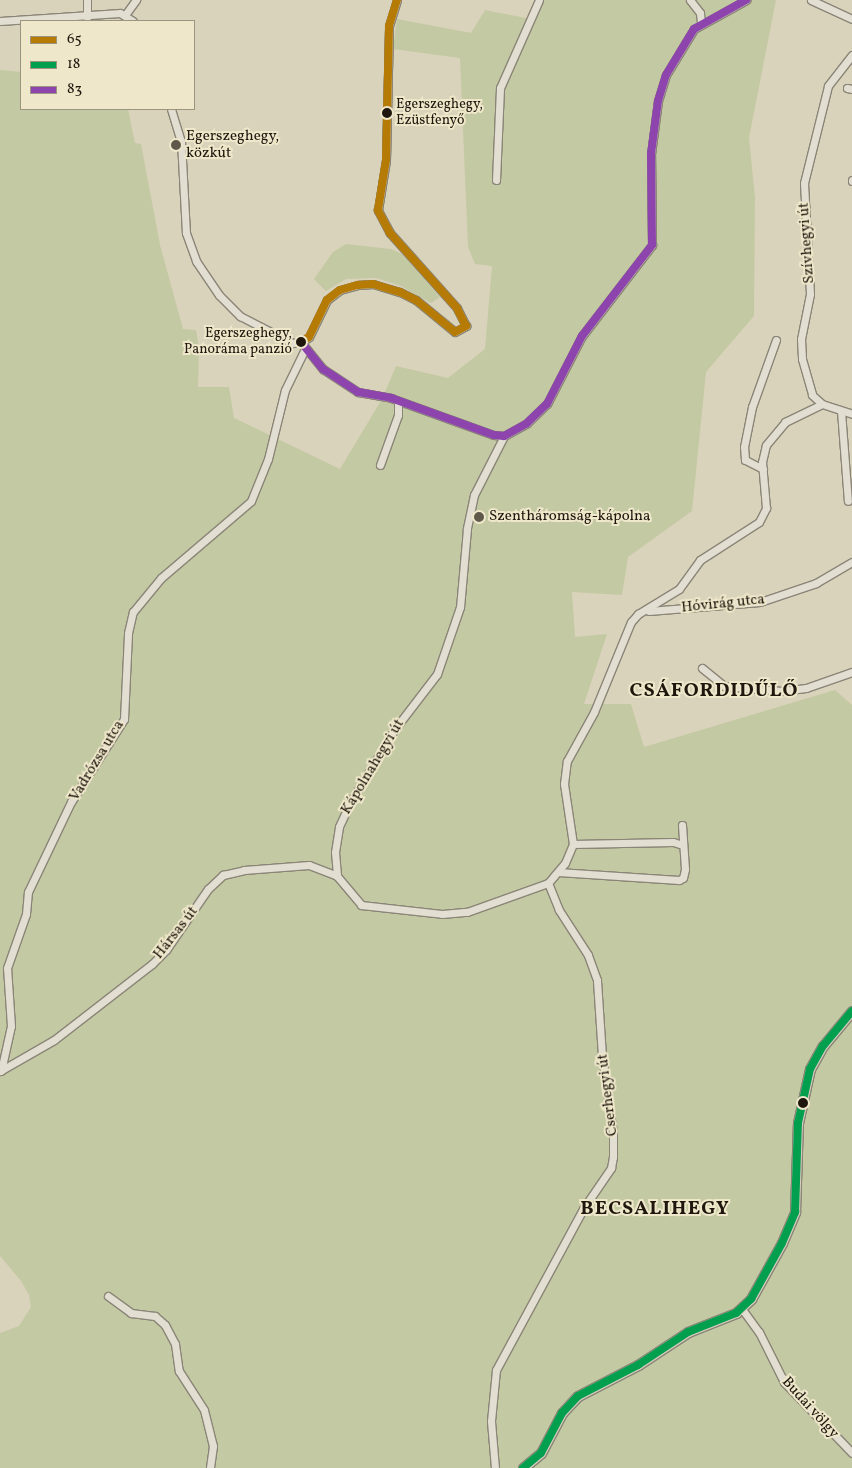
<!DOCTYPE html>
<meta charset="utf-8">
<style>
body{margin:0}
#map{position:relative;width:852px;height:1468px;overflow:hidden;background:#dad3bb;font-family:Vollkorn,serif}
div>[style]{position:absolute}
.green>*{inset:0;background:#c3c9a2}
.roads{filter:drop-shadow(1px 0 #8a8577) drop-shadow(-1px 0 #8a8577) drop-shadow(0 1px #8a8577) drop-shadow(0 -1px #8a8577)}
.minor>*{height:7px;margin:-3.5px;padding:0 3.5px;transform-origin:3.5px;border-radius:3.5px;background:#e2ded2}
.major>*{height:9px;margin:-4.5px;padding:0 4.5px;transform-origin:4.5px;border-radius:4.5px;background:#d7cfbe}
.bus-1>*{height:8px;margin:-4px;padding:0 4px;transform-origin:4px;border-radius:4px;background:#b67b04}
.bus-2>*{height:8px;margin:-4px;padding:0 4px;transform-origin:4px;border-radius:4px;background:#029f4e}
.bus-3>*{height:8px;margin:-4px;padding:0 4px;transform-origin:4px;border-radius:4px;background:#8e44ad}
.dots>*{width:14px;height:14px;translate:-50% -50%;box-sizing:border-box;border:2px solid #efe7ca;border-radius:50%}
span{translate:-50% -50%;white-space:nowrap;text-align:center;line-height:1.15;-webkit-text-stroke:4px #efe7ca;paint-order:stroke}
.bus-label{font-size:14px;color:#1f170e}
.left{translate:0 -50%;text-align:left}
.right{translate:-100% -50%;text-align:right}
.poi-label{font-size:15px;color:#1f170e}
.street-label{font-size:15px;color:#1f170e}
.district-label{font-size:20px;color:#1f170e;font-weight:700;letter-spacing:1px}
.legend{position:absolute;left:20px;top:20px;width:175px;height:90px;box-sizing:border-box;background:#efe7ca;border:1px solid #9c947f;margin:0;padding:6px 9px;list-style:none;font-size:15px;color:#1f170e}
.legend li{display:flex;align-items:center;gap:10px;height:25px}
.legend b{width:25px;border:1px solid #9c947f}
</style>
<div id="map">
<div class="green">
<i style="clip-path:polygon(538px 0,776px 0,749px 138px,755px 198px,754px 316px,706px 372px,692px 511px,628px 557px,622px 595px,572px 592px,575px 637px,607px 634px,584px 704px,631px 704px,644px 747px,835px 690px,852px 705px,852px 1468px,0 1468px,0 1333px,19px 1326px,31px 1307px,29px 1295px,21px 1281px,0 1256px,0 70px,21px 72px,21px 109px,128px 109px,135px 143px,141px 144px,160px 245px,183px 329px,196px 330px,199px 348px,198px 387px,229px 387px,234px 418px,340px 469px,382px 399px,396px 366px,448px 378px,485px 349px,492px 266px,475px 264px,468px 247px,460px 58px,393px 49px,397px 19px,471px 33px,485px 10px,531px 19px)"></i>
<i style="clip-path:polygon(346px 244px,391px 249px,402px 254px,440px 297px,431px 303px,401px 286px,376px 278px,346px 279px,326px 291px,314px 279px,333px 252px)"></i>
</div>
<div class="roads">
<div class="minor">
<i style="left:87px;top:0;width:17px;rotate:90deg"></i>
<i style="left:690px;top:0;width:16px;rotate:52deg"></i>
<i style="left:700px;top:13px;width:10px;rotate:84deg"></i>
<i style="left:811px;top:0;width:45px;rotate:24.9deg"></i>
<i style="left:125px;top:15px;width:19px;rotate:-54deg"></i>
<i style="left:0;top:21px;width:120px;rotate:-3.8deg"></i>
<i style="left:120px;top:13px;width:15px;rotate:32deg"></i>
<i style="left:852px;top:55px;width:39px;rotate:128deg"></i>
<i style="left:828px;top:86px;width:100px;rotate:103.9deg"></i>
<i style="left:804px;top:183px;width:111px;rotate:86.9deg"></i>
<i style="left:810px;top:294px;width:46px;rotate:101.3deg"></i>
<i style="left:801px;top:339px;width:20px;rotate:87deg"></i>
<i style="left:802px;top:359px;width:37px;rotate:74deg"></i>
<i style="left:812px;top:395px;width:13px;rotate:42deg"></i>
<i style="left:822px;top:404px;width:32px;rotate:18deg"></i>
<i style="left:847px;top:88px;width:5px;rotate:11deg"></i>
<i style="left:171px;top:109px;width:34px;rotate:73deg"></i>
<i style="left:181px;top:141px;width:92px;rotate:86.9deg"></i>
<i style="left:186px;top:233px;width:30px;rotate:70deg"></i>
<i style="left:196px;top:261px;width:41px;rotate:55.9deg"></i>
<i style="left:219px;top:295px;width:30px;rotate:45deg"></i>
<i style="left:240px;top:316px;width:59px;rotate:27.4deg"></i>
<i style="left:292px;top:343px;width:9px;rotate:-6deg"></i>
<i style="left:496px;top:180px;width:92px;rotate:-87.5deg"></i>
<i style="left:500px;top:88px;width:96px;rotate:-66.1deg"></i>
<i style="left:852px;top:181px;width:1px;rotate:-90deg"></i>
<i style="left:301px;top:342px;width:35px;rotate:51deg"></i>
<i style="left:323px;top:369px;width:42px;rotate:33.3deg"></i>
<i style="left:358px;top:392px;width:34px;rotate:10deg"></i>
<i style="left:391px;top:398px;width:109px;rotate:19.8deg"></i>
<i style="left:494px;top:435px;width:10px;rotate:6deg"></i>
<i style="left:504px;top:436px;width:26px;rotate:-29deg"></i>
<i style="left:527px;top:423px;width:28px;rotate:-44deg"></i>
<i style="left:547px;top:404px;width:76px;rotate:-62.8deg"></i>
<i style="left:582px;top:336px;width:115px;rotate:-52.4deg"></i>
<i style="left:652px;top:245px;width:91px;rotate:-90.6deg"></i>
<i style="left:651px;top:154px;width:53px;rotate:-82.5deg"></i>
<i style="left:658px;top:101px;width:27px;rotate:-73deg"></i>
<i style="left:666px;top:75px;width:54px;rotate:-58.7deg"></i>
<i style="left:694px;top:29px;width:60px;rotate:-29.1deg"></i>
<i style="left:301px;top:342px;width:9px;rotate:-32deg"></i>
<i style="left:309px;top:337px;width:41px;rotate:-64.1deg"></i>
<i style="left:327px;top:300px;width:16px;rotate:-38deg"></i>
<i style="left:340px;top:290px;width:19px;rotate:-16deg"></i>
<i style="left:358px;top:285px;width:15px;rotate:-4deg"></i>
<i style="left:373px;top:284px;width:28px;rotate:17deg"></i>
<i style="left:400px;top:292px;width:18px;rotate:27deg"></i>
<i style="left:416px;top:300px;width:50px;rotate:39.4deg"></i>
<i style="left:455px;top:332px;width:13px;rotate:-29deg"></i>
<i style="left:466px;top:326px;width:20px;rotate:-117deg"></i>
<i style="left:457px;top:308px;width:101px;rotate:-131.8deg"></i>
<i style="left:390px;top:233px;width:26px;rotate:-118deg"></i>
<i style="left:378px;top:210px;width:51px;rotate:-80.9deg"></i>
<i style="left:386px;top:160px;width:134px;rotate:-88.7deg"></i>
<i style="left:389px;top:26px;width:27px;rotate:-73deg"></i>
<i style="left:841px;top:411px;width:90px;rotate:85.6deg"></i>
<i style="left:504px;top:436px;width:66px;rotate:117deg"></i>
<i style="left:474px;top:495px;width:35px;rotate:102deg"></i>
<i style="left:467px;top:529px;width:78px;rotate:95.1deg"></i>
<i style="left:460px;top:607px;width:71px;rotate:108.9deg"></i>
<i style="left:437px;top:674px;width:71px;rotate:127.5deg"></i>
<i style="left:394px;top:730px;width:85px;rotate:121.1deg"></i>
<i style="left:350px;top:803px;width:26px;rotate:115deg"></i>
<i style="left:339px;top:827px;width:25px;rotate:99deg"></i>
<i style="left:335px;top:852px;width:24px;rotate:85deg"></i>
<i style="left:337px;top:876px;width:38px;rotate:50deg"></i>
<i style="left:361px;top:905px;width:81px;rotate:6.3deg"></i>
<i style="left:442px;top:914px;width:25px;rotate:-5deg"></i>
<i style="left:467px;top:912px;width:86px;rotate:-19.7deg"></i>
<i style="left:548px;top:883px;width:9px;rotate:-49deg"></i>
<i style="left:554px;top:876px;width:17px;rotate:-50deg"></i>
<i style="left:565px;top:863px;width:21px;rotate:-67deg"></i>
<i style="left:573px;top:844px;width:61px;rotate:-98.5deg"></i>
<i style="left:564px;top:784px;width:23px;rotate:-83deg"></i>
<i style="left:567px;top:761px;width:56px;rotate:-61.1deg"></i>
<i style="left:594px;top:712px;width:97px;rotate:-67.7deg"></i>
<i style="left:631px;top:622px;width:11px;rotate:-49deg"></i>
<i style="left:638px;top:614px;width:48px;rotate:-31.4deg"></i>
<i style="left:679px;top:589px;width:36px;rotate:-54deg"></i>
<i style="left:700px;top:560px;width:70px;rotate:-32.8deg"></i>
<i style="left:759px;top:522px;width:16px;rotate:-63deg"></i>
<i style="left:766px;top:508px;width:46px;rotate:-95deg"></i>
<i style="left:762px;top:462px;width:17px;rotate:-77deg"></i>
<i style="left:766px;top:445px;width:30px;rotate:-50deg"></i>
<i style="left:785px;top:422px;width:41px;rotate:-25.9deg"></i>
<i style="left:380px;top:465px;width:53px;rotate:-70.2deg"></i>
<i style="left:398px;top:415px;width:14px;rotate:-90deg"></i>
<i style="left:763px;top:469px;width:20px;rotate:-153deg"></i>
<i style="left:745px;top:460px;width:13px;rotate:-94deg"></i>
<i style="left:744px;top:447px;width:41px;rotate:-78.7deg"></i>
<i style="left:752px;top:407px;width:71px;rotate:-70.3deg"></i>
<i style="left:649px;top:611px;width:111px;rotate:-4.6deg"></i>
<i style="left:760px;top:602px;width:59px;rotate:-18.7deg"></i>
<i style="left:816px;top:583px;width:42px;rotate:-30.3deg"></i>
<i style="left:702px;top:668px;width:28px;rotate:39deg"></i>
<i style="left:724px;top:686px;width:58px;rotate:4.9deg"></i>
<i style="left:782px;top:691px;width:24px;rotate:-7deg"></i>
<i style="left:806px;top:688px;width:49px;rotate:-19.2deg"></i>
<i style="left:573px;top:844px;width:100px;rotate:-1.1deg"></i>
<i style="left:673px;top:842px;width:10px;rotate:17deg"></i>
<i style="left:558px;top:872px;width:121px;rotate:3.8deg"></i>
<i style="left:679px;top:880px;width:4px;rotate:-27deg"></i>
<i style="left:683px;top:878px;width:9px;rotate:-77deg"></i>
<i style="left:685px;top:869px;width:44px;rotate:-93.9deg"></i>
<i style="left:0;top:1071px;width:62px;rotate:-29.9deg"></i>
<i style="left:54px;top:1040px;width:124px;rotate:-37.8deg"></i>
<i style="left:152px;top:964px;width:20px;rotate:-45deg"></i>
<i style="left:166px;top:950px;width:74px;rotate:-55.5deg"></i>
<i style="left:208px;top:889px;width:21px;rotate:-43deg"></i>
<i style="left:223px;top:875px;width:22px;rotate:-13deg"></i>
<i style="left:244px;top:870px;width:65px;rotate:-4.4deg"></i>
<i style="left:309px;top:865px;width:30px;rotate:21deg"></i>
<i style="left:1px;top:1071px;width:46px;rotate:-77.5deg"></i>
<i style="left:11px;top:1026px;width:58px;rotate:-93.9deg"></i>
<i style="left:7px;top:968px;width:57px;rotate:-70.6deg"></i>
<i style="left:26px;top:914px;width:22px;rotate:-85deg"></i>
<i style="left:28px;top:892px;width:100px;rotate:-64.5deg"></i>
<i style="left:71px;top:802px;width:98px;rotate:-57.4deg"></i>
<i style="left:124px;top:719px;width:86px;rotate:-87.3deg"></i>
<i style="left:128px;top:633px;width:22px;rotate:-77deg"></i>
<i style="left:133px;top:612px;width:44px;rotate:-50.5deg"></i>
<i style="left:161px;top:578px;width:118px;rotate:-40.5deg"></i>
<i style="left:251px;top:501px;width:45px;rotate:-68deg"></i>
<i style="left:268px;top:459px;width:71px;rotate:-76.2deg"></i>
<i style="left:285px;top:390px;width:46px;rotate:-64deg"></i>
<i style="left:108px;top:1296px;width:29px;rotate:36deg"></i>
<i style="left:131px;top:1313px;width:24px;rotate:7deg"></i>
<i style="left:155px;top:1316px;width:13px;rotate:42deg"></i>
<i style="left:165px;top:1325px;width:21px;rotate:62deg"></i>
<i style="left:175px;top:1344px;width:27px;rotate:82deg"></i>
<i style="left:179px;top:1371px;width:46px;rotate:57.3deg"></i>
<i style="left:204px;top:1410px;width:37px;rotate:76deg"></i>
<i style="left:213px;top:1446px;width:22px;rotate:98deg"></i>
<i style="left:742px;top:1309px;width:29px;rotate:54deg"></i>
<i style="left:759px;top:1332px;width:56px;rotate:63.4deg"></i>
<i style="left:784px;top:1382px;width:98px;rotate:46.2deg"></i>
<i style="left:495px;top:1468px;width:47px;rotate:-94.9deg"></i>
<i style="left:491px;top:1421px;width:51px;rotate:-84.4deg"></i>
<i style="left:496px;top:1370px;width:183px;rotate:-61.6deg"></i>
<i style="left:583px;top:1209px;width:50px;rotate:-55.7deg"></i>
<i style="left:611px;top:1168px;width:11px;rotate:-80deg"></i>
<i style="left:613px;top:1157px;width:24px;rotate:-90deg"></i>
<i style="left:613px;top:1133px;width:78px;rotate:-98.1deg"></i>
<i style="left:602px;top:1056px;width:76px;rotate:-93.8deg"></i>
<i style="left:597px;top:980px;width:27px;rotate:-110deg"></i>
<i style="left:588px;top:955px;width:54px;rotate:-122.8deg"></i>
<i style="left:559px;top:910px;width:29px;rotate:-112deg"></i>
</div>
<div class="major">
<i style="left:523px;top:1468px;width:23px;rotate:-40deg"></i>
<i style="left:541px;top:1453px;width:45px;rotate:-62.3deg"></i>
<i style="left:562px;top:1413px;width:23px;rotate:-47deg"></i>
<i style="left:578px;top:1396px;width:68px;rotate:-27.3deg"></i>
<i style="left:638px;top:1365px;width:60px;rotate:-33.4deg"></i>
<i style="left:688px;top:1332px;width:52px;rotate:-21.6deg"></i>
<i style="left:736px;top:1313px;width:21px;rotate:-43deg"></i>
<i style="left:751px;top:1299px;width:64px;rotate:-61deg"></i>
<i style="left:782px;top:1243px;width:34px;rotate:-67deg"></i>
<i style="left:795px;top:1212px;width:89px;rotate:-88.1deg"></i>
<i style="left:798px;top:1123px;width:55px;rotate:-77.5deg"></i>
<i style="left:810px;top:1069px;width:26px;rotate:-61deg"></i>
<i style="left:823px;top:1046px;width:45px;rotate:-50.4deg"></i>
</div>
</div>
<div class="bus-1">
<i style="left:301px;top:342px;width:9px;rotate:-32deg"></i>
<i style="left:309px;top:337px;width:41px;rotate:-64.1deg"></i>
<i style="left:327px;top:300px;width:16px;rotate:-38deg"></i>
<i style="left:340px;top:290px;width:19px;rotate:-16deg"></i>
<i style="left:358px;top:285px;width:15px;rotate:-4deg"></i>
<i style="left:373px;top:284px;width:28px;rotate:17deg"></i>
<i style="left:400px;top:292px;width:18px;rotate:27deg"></i>
<i style="left:416px;top:300px;width:50px;rotate:39.4deg"></i>
<i style="left:455px;top:332px;width:13px;rotate:-29deg"></i>
<i style="left:466px;top:326px;width:20px;rotate:-117deg"></i>
<i style="left:457px;top:308px;width:101px;rotate:-131.8deg"></i>
<i style="left:390px;top:233px;width:26px;rotate:-118deg"></i>
<i style="left:378px;top:210px;width:51px;rotate:-80.9deg"></i>
<i style="left:386px;top:160px;width:134px;rotate:-88.7deg"></i>
<i style="left:389px;top:26px;width:27px;rotate:-73deg"></i>
</div>
<div class="bus-2">
<i style="left:523px;top:1468px;width:23px;rotate:-40deg"></i>
<i style="left:541px;top:1453px;width:45px;rotate:-62.3deg"></i>
<i style="left:562px;top:1413px;width:23px;rotate:-47deg"></i>
<i style="left:578px;top:1396px;width:68px;rotate:-27.3deg"></i>
<i style="left:638px;top:1365px;width:60px;rotate:-33.4deg"></i>
<i style="left:688px;top:1332px;width:52px;rotate:-21.6deg"></i>
<i style="left:736px;top:1313px;width:21px;rotate:-43deg"></i>
<i style="left:751px;top:1299px;width:64px;rotate:-61deg"></i>
<i style="left:782px;top:1243px;width:34px;rotate:-67deg"></i>
<i style="left:795px;top:1212px;width:89px;rotate:-88.1deg"></i>
<i style="left:798px;top:1123px;width:55px;rotate:-77.5deg"></i>
<i style="left:810px;top:1069px;width:26px;rotate:-61deg"></i>
<i style="left:823px;top:1046px;width:45px;rotate:-50.4deg"></i>
</div>
<div class="bus-3">
<i style="left:301px;top:342px;width:35px;rotate:51deg"></i>
<i style="left:323px;top:369px;width:42px;rotate:33.3deg"></i>
<i style="left:358px;top:392px;width:34px;rotate:10deg"></i>
<i style="left:391px;top:398px;width:109px;rotate:19.8deg"></i>
<i style="left:494px;top:435px;width:10px;rotate:6deg"></i>
<i style="left:504px;top:436px;width:26px;rotate:-29deg"></i>
<i style="left:527px;top:423px;width:28px;rotate:-44deg"></i>
<i style="left:547px;top:404px;width:76px;rotate:-62.8deg"></i>
<i style="left:582px;top:336px;width:115px;rotate:-52.4deg"></i>
<i style="left:652px;top:245px;width:91px;rotate:-90.6deg"></i>
<i style="left:651px;top:154px;width:53px;rotate:-82.5deg"></i>
<i style="left:658px;top:101px;width:27px;rotate:-73deg"></i>
<i style="left:666px;top:75px;width:54px;rotate:-58.7deg"></i>
<i style="left:694px;top:29px;width:60px;rotate:-29.1deg"></i>
</div>
<div class="dots">
<i style="left:387px;top:113px;background:#1f170e"></i>
<i style="left:176px;top:145px;background:#60594b"></i>
<i style="left:301px;top:342px;background:#1f170e"></i>
<i style="left:479px;top:517px;background:#60594b"></i>
<i style="left:803px;top:1103px;background:#1f170e"></i>
</div>
<div class="bus-label">
<span class="left" style="left:396px;top:113px">Egerszeghegy,<br>Ezüstfenyő</span>
<span class="right" style="left:292px;top:342px">Egerszeghegy,<br>Panoráma panzió</span>
</div>
<div class="poi-label">
<span class="left" style="left:186px;top:145px">Egerszeghegy,<br>közkút</span>
<span class="left" style="left:489px;top:517px">Szentháromság-kápolna</span>
</div>
<div class="street-label">
<span style="left:807px;top:243px;rotate:-94deg">Szívhegyi út</span>
<span style="left:723px;top:604px;rotate:-6deg">Hóvirág utca</span>
<span style="left:97px;top:761px;rotate:-59deg">Vadrózsa utca</span>
<span style="left:373px;top:767px;rotate:-59deg">Kápolnahegyi út</span>
<span style="left:176px;top:933px;rotate:-52deg">Hársas út</span>
<span style="left:608px;top:1095px;rotate:-97deg">Cserhegyi út</span>
<span style="left:810px;top:1408px;rotate:48deg">Budai völgy</span>
</div>
<div class="district-label">
<span style="left:714px;top:691px">CSÁFORDIDŰLŐ</span>
<span style="left:655px;top:1209px">BECSALIHEGY</span>
</div>
<ul class="legend">
<li><b style="height:6px;background:#b67b04"></b>65</li>
<li><b style="height:6px;background:#029f4e"></b>18</li>
<li><b style="height:6px;background:#8e44ad"></b>83</li>
</ul>
</div>
